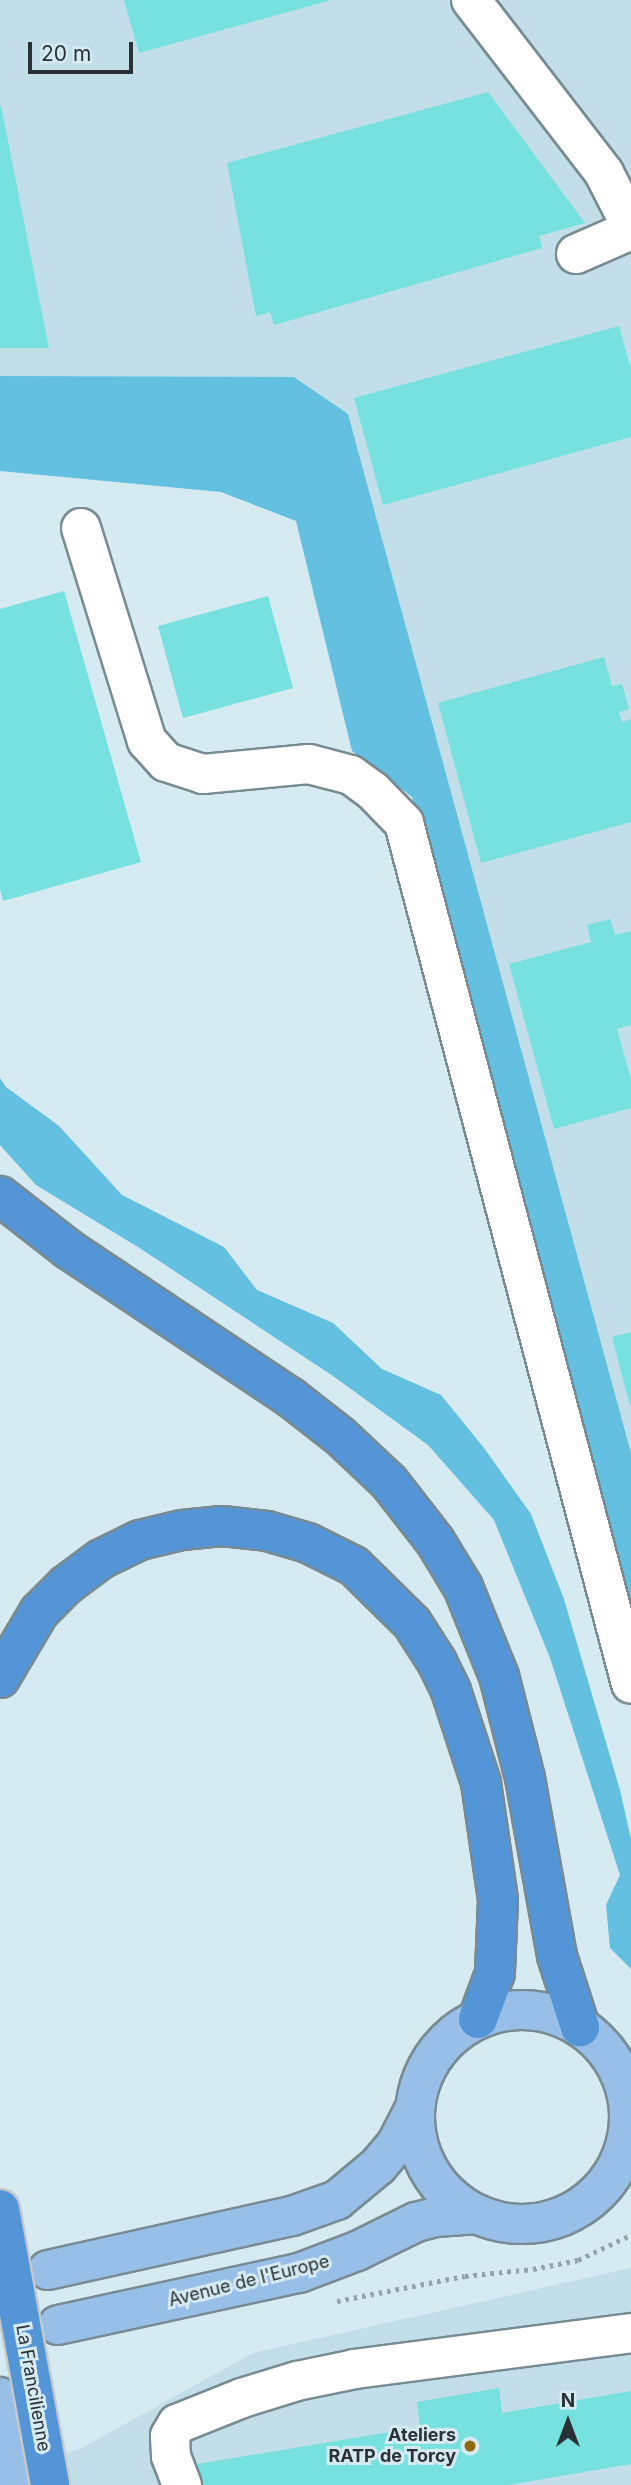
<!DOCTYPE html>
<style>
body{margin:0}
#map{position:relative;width:631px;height:2485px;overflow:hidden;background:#d6eaf2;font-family:Inter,sans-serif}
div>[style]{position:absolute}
.built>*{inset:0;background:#c1dee9}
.forest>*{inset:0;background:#63c0e0}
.building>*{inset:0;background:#76e1df}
.path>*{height:4.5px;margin-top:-2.25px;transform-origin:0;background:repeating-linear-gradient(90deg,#93a3a9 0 3.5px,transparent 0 8.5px)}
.roads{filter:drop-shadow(2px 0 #788b92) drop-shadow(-2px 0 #788b92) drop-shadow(0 2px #788b92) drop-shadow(0 -2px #788b92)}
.minor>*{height:38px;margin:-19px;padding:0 19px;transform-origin:19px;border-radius:19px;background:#fff}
.major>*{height:38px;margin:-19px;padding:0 19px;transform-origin:19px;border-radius:19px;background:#98bfe8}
.major>.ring{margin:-19px;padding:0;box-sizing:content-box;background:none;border:38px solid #98bfe8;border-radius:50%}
.highway>*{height:38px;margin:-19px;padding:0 19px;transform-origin:19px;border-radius:19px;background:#5495d8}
.bridges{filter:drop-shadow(2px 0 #c7c9ca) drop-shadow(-2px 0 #c7c9ca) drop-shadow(0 2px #c7c9ca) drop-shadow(0 -2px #c7c9ca)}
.highway-bridge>*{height:38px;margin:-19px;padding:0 19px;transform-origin:19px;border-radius:19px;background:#5495d8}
.dots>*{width:19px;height:19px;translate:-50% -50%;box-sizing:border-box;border:4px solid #d6eaf2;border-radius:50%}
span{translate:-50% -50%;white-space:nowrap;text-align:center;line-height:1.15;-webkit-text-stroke:6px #d6eaf2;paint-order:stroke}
.street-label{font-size:18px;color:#293134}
.poi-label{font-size:18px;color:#293134;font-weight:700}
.right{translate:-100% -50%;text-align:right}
.north{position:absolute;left:533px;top:2387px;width:70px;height:70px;-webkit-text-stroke:5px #d6eaf2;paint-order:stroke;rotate:0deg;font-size:19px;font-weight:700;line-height:28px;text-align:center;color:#293134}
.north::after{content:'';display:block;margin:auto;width:24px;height:32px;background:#293134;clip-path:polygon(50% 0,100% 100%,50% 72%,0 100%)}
.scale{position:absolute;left:28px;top:42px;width:105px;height:32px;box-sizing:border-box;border:4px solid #293134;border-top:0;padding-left:9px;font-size:21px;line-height:24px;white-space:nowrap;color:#293134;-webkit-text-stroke:5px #d6eaf2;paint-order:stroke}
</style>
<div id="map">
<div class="built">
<i style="clip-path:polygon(0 0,631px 0,631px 1453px,348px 414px,294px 377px,0 376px)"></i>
<i style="clip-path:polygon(631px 2268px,631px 2485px,0 2485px,0 2470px,80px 2449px,253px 2353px)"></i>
</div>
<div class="forest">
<i style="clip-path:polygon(0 376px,294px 377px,348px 414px,631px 1453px,631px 1613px,412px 797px,352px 751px,296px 521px,221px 492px,0 471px)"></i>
<i style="clip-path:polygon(0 1078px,6px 1087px,59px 1126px,122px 1195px,224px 1247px,257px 1290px,333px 1323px,382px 1369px,441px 1395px,484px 1448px,531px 1514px,564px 1599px,620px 1790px,631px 1839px,631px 1969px,610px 1948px,606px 1905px,620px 1875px,550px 1658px,494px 1520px,428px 1445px,333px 1376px,138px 1247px,36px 1185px,0 1145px)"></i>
</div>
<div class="building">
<i style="clip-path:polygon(124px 0,328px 0,328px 1px,139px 53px)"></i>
<i style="clip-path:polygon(488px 92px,585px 223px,539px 236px,542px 248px,274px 325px,270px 312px,256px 316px,227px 163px)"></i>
<i style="clip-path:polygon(0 106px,1px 106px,49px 348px,0 348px)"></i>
<i style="clip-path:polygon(619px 326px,631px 370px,631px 437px,383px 505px,354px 398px)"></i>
<i style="clip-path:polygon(64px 591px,141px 862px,3px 901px,0 889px,0 609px)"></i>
<i style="clip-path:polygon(268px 596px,293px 688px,183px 718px,158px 626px)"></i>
<i style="clip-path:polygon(604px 657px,612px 686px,622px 684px,629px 709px,619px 712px,622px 722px,631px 719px,631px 822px,481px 863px,438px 703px)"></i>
<i style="clip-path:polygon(610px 919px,615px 935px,631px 931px,631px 1025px,617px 1029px,631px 1080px,631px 1108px,554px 1129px,509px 964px,591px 942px,587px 925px)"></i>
<i style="clip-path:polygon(631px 1332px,631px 1405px,630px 1406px,612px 1337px)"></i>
<i style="clip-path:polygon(499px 2388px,502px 2413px,631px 2391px,631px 2464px,508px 2485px,194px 2485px,192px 2465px,420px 2427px,417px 2402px)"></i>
</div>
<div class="path">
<i style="left:337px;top:2301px;width:130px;rotate:-11.1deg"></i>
<i style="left:465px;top:2276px;width:68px;rotate:-5.9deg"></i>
<i style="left:533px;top:2269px;width:46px;rotate:-11.3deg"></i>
<i style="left:578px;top:2260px;width:59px;rotate:-25.3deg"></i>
</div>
<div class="roads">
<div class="minor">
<i style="left:471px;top:0;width:218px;rotate:52.4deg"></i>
<i style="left:604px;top:173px;width:59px;rotate:63deg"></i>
<i style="left:576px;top:254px;width:60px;rotate:-23.6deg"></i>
<i style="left:81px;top:528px;width:223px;rotate:72.8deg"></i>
<i style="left:147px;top:741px;width:28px;rotate:48deg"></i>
<i style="left:166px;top:762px;width:39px;rotate:18deg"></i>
<i style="left:203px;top:774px;width:106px;rotate:-5.4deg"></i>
<i style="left:309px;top:764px;width:43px;rotate:14.7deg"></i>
<i style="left:351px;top:775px;width:27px;rotate:36deg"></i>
<i style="left:373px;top:791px;width:45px;rotate:45.9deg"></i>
<i style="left:404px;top:823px;width:890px;rotate:75.23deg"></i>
<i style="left:182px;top:2485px;width:31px;rotate:-111deg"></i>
<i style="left:171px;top:2456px;width:20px;rotate:-93deg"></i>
<i style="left:170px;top:2436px;width:14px;rotate:-60deg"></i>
<i style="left:177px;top:2424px;width:70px;rotate:-21.8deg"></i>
<i style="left:242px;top:2398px;width:58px;rotate:-17.2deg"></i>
<i style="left:297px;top:2381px;width:59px;rotate:-11.7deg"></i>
<i style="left:355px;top:2369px;width:278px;rotate:-7.4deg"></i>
</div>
<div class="major">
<i class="ring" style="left:415px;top:2010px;width:176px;height:176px"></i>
<i style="left:48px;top:2270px;width:250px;rotate:-12.5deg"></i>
<i style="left:292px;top:2216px;width:48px;rotate:-19.6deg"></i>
<i style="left:337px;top:2200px;width:53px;rotate:-39.7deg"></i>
<i style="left:378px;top:2166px;width:30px;rotate:-50deg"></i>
<i style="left:397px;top:2143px;width:37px;rotate:-63deg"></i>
<i style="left:58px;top:2325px;width:247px;rotate:-12.2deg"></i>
<i style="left:299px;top:2273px;width:62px;rotate:-20.8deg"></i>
<i style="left:357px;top:2251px;width:66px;rotate:-26.2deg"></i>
<i style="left:416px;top:2222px;width:21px;rotate:-14deg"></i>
<i style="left:436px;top:2217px;width:39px;rotate:-4deg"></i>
<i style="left:0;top:2397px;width:89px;rotate:79.7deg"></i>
</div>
<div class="highway">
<i style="left:0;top:1196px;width:86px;rotate:37.9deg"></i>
<i style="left:68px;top:1249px;width:267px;rotate:33.7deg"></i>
<i style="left:290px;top:1397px;width:63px;rotate:38deg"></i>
<i style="left:340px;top:1436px;width:67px;rotate:43.2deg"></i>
<i style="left:389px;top:1482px;width:75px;rotate:52.1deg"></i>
<i style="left:435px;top:1541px;width:54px;rotate:58.7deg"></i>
<i style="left:463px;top:1587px;width:96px;rotate:68deg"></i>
<i style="left:499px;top:1676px;width:105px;rotate:75.7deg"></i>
<i style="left:525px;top:1778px;width:181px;rotate:79.8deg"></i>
<i style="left:557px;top:1956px;width:75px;rotate:72.1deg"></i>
<i style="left:0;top:1678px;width:77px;rotate:-59.4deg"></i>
<i style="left:39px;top:1612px;width:38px;rotate:-45deg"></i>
<i style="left:66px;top:1585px;width:44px;rotate:-36.6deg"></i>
<i style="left:101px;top:1559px;width:43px;rotate:-26deg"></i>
<i style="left:140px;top:1540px;width:43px;rotate:-13.4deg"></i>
<i style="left:182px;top:1530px;width:40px;rotate:-5.7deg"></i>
<i style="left:222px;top:1526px;width:45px;rotate:6.3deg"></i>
<i style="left:267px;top:1531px;width:43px;rotate:16.3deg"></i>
<i style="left:308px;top:1543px;width:51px;rotate:26.6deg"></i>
<i style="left:354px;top:1566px;width:81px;rotate:44.5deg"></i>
<i style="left:412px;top:1623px;width:46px;rotate:57.3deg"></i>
<i style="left:437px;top:1662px;width:32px;rotate:64deg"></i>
<i style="left:451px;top:1691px;width:97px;rotate:71.9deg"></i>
<i style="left:481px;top:1783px;width:118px;rotate:81.7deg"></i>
<i style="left:498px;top:1900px;width:73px;rotate:92.4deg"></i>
<i style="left:495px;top:1973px;width:49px;rotate:110.3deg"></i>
</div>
</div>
<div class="bridges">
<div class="highway-bridge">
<i style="left:0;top:2209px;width:280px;rotate:79.7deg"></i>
</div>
</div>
<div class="dots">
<i style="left:470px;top:2446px;background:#90680f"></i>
</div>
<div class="street-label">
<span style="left:249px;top:2281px;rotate:-14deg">Avenue de l'Europe</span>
<span style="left:33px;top:2388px;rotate:80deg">La Francilienne</span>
</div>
<div class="poi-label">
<span class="right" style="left:456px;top:2446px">Ateliers<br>RATP de Torcy</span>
</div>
<div class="north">N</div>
<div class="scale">20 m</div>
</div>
